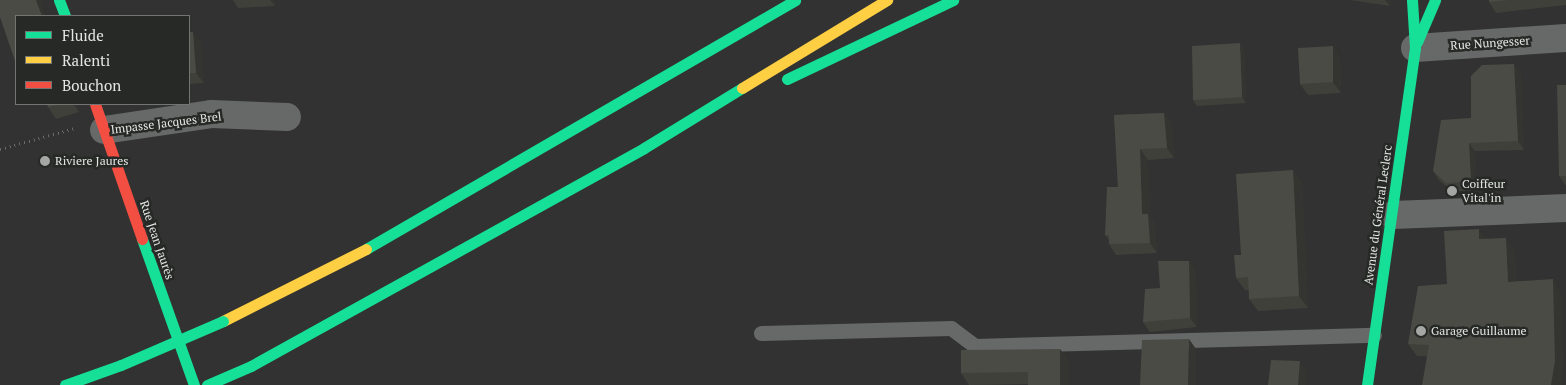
<!DOCTYPE html>
<meta charset="utf-8">
<style>
body{margin:0}
#map{position:relative;width:1566px;height:385px;overflow:hidden;background:#313231;font-family:"PT Serif",serif}
div>[style]{position:absolute}
.path>*{height:3px;margin-top:-1.5px;transform-origin:0;background:repeating-linear-gradient(90deg,#6a6b6a 0 1px,transparent 0 5px)}
.lane>*{height:15px;margin:-7.5px;padding:0 7.5px;transform-origin:7.5px;border-radius:7.5px;background:#676868}
.street>*{height:28px;margin:-14px;padding:0 14px;transform-origin:14px;border-radius:14px;background:#676868}
.fast>*{height:11px;margin:-5.5px;padding:0 5.5px;transform-origin:5.5px;border-radius:5.5px;background:#16e098}
.slow>*{height:11px;margin:-5.5px;padding:0 5.5px;transform-origin:5.5px;border-radius:5.5px;background:#ffcf43}
.jam>*{height:11px;margin:-5.5px;padding:0 5.5px;transform-origin:5.5px;border-radius:5.5px;background:#f24e42}
.fast-bridge>*{height:11px;margin:-5.5px;padding:0 5.5px;transform-origin:5.5px;border-radius:5.5px;background:#16e098}
.wall>*{inset:0;background:#40403b}
.shaded-wall>*{inset:0;background:#343430}
.building>*{inset:0;background:#4a4b45}
.dots>*{width:14px;height:14px;translate:-50% -50%;box-sizing:border-box;border:2px solid #262926;border-radius:50%}
span{translate:-50% -50%;white-space:nowrap;text-align:center;line-height:1.15;-webkit-text-stroke:5px #262926;paint-order:stroke}
.street-label{font-size:12px;color:#e3e6e3}
.poi-label{font-size:12px;color:#e3e6e3}
.left{translate:0 -50%;text-align:left}
.legend{position:absolute;left:15px;top:15px;width:175px;height:90px;box-sizing:border-box;background:#262926;border:1px solid #727572;margin:0;padding:6px 9px;list-style:none;font-size:15px;color:#e3e6e3}
.legend li{display:flex;align-items:center;gap:10px;height:25px}
.legend b{width:25px;border:1px solid #727572}
</style>
<div id="map">
<div class="path">
<i style="left:0;top:149px;width:78px;rotate:-15.6deg"></i>
</div>
<div class="lane">
<i style="left:761px;top:333px;width:190px;rotate:-1.5deg"></i>
<i style="left:951px;top:328px;width:30px;rotate:37deg"></i>
<i style="left:975px;top:346px;width:399px;rotate:-1.6deg"></i>
</div>
<div class="street">
<i style="left:1415px;top:48px;width:151px;rotate:-3.8deg"></i>
<i style="left:104px;top:130px;width:108px;rotate:-8.5deg"></i>
<i style="left:211px;top:114px;width:76px;rotate:2.3deg"></i>
<i style="left:1393px;top:215px;width:173px;rotate:-2.3deg"></i>
</div>
<div class="fast">
<i style="left:59px;top:0;width:17px;rotate:69deg"></i>
<i style="left:1417px;top:42px;width:46px;rotate:-66.8deg"></i>
<i style="left:787px;top:79px;width:184px;rotate:-25.4deg"></i>
<i style="left:142px;top:239px;width:155px;rotate:70.4deg"></i>
<i style="left:366px;top:249px;width:496px;rotate:-30.1deg"></i>
<i style="left:65px;top:385px;width:59px;rotate:-19.7deg"></i>
<i style="left:207px;top:385px;width:48px;rotate:-23.4deg"></i>
<i style="left:251px;top:366px;width:449px;rotate:-29deg"></i>
<i style="left:644px;top:148px;width:115px;rotate:-31.5deg"></i>
<i style="left:1367px;top:385px;width:340px;rotate:-81.9deg"></i>
<i style="left:1415px;top:48px;width:48px;rotate:-93.6deg"></i>
</div>
<div class="slow">
<i style="left:742px;top:88px;width:170px;rotate:-31.3deg"></i>
<i style="left:223px;top:321px;width:160px;rotate:-26.7deg"></i>
</div>
<div class="jam">
<i style="left:95px;top:104px;width:143px;rotate:70.8deg"></i>
</div>
<div class="fast-bridge">
<i style="left:121px;top:365px;width:111px;rotate:-23.3deg"></i>
</div>
<div class="wall">
<i style="clip-path:polygon(233px 0,274px 0,275px 6px,238px 8px)"></i>
<i style="clip-path:polygon(1350px 0,1391px 0,1390px 6px)"></i>
<i style="clip-path:polygon(1489px 0,1566px 0,1566px 5px,1496px 13px,1489px 2px)"></i>
<i style="clip-path:polygon(189px 32px,201px 42px,204px 83px,189px 84px)"></i>
<i style="clip-path:polygon(1244px 49px,1246px 103px,1197px 106px,1193px 100px)"></i>
<i style="clip-path:polygon(1340px 56px,1341px 93px,1308px 95px,1300px 84px)"></i>
<i style="clip-path:polygon(1514px 64px,1521px 73px,1524px 150px,1475px 151px,1477px 190px,1453px 192px,1439px 180px,1433px 171px,1471px 118px)"></i>
<i style="clip-path:polygon(1566px 85px,1566px 186px,1559px 176px)"></i>
<i style="clip-path:polygon(47px 104px,76px 104px,79px 112px,56px 119px,48px 107px)"></i>
<i style="clip-path:polygon(1164px 113px,1172px 124px,1174px 158px,1148px 160px,1150px 216px,1155px 224px,1157px 253px,1116px 255px,1109px 244px,1109px 240px,1105px 235px,1118px 187px,1114px 115px)"></i>
<i style="clip-path:polygon(1293px 170px,1302px 182px,1308px 308px,1258px 311px,1249px 299px,1249px 290px,1245px 290px,1236px 278px,1241px 255px)"></i>
<i style="clip-path:polygon(1485px 239px,1515px 250px,1516px 281px,1561px 292px,1563px 373px,1427px 356px,1417px 356px,1408px 344px,1447px 284px)"></i>
<i style="clip-path:polygon(1189px 261px,1196px 271px,1197px 327px,1150px 332px,1143px 322px,1160px 288px)"></i>
<i style="clip-path:polygon(1069px 361px,1028px 384px,969px 385px,961px 373px)"></i>
</div>
<div class="shaded-wall">
<i style="clip-path:polygon(36px 0,41px 0,46px 16px,42px 16px)"></i>
<i style="clip-path:polygon(270px 0,274px 0,275px 6px)"></i>
<i style="clip-path:polygon(1385px 0,1391px 0,1390px 6px)"></i>
<i style="clip-path:polygon(193px 32px,201px 42px,204px 83px,196px 73px)"></i>
<i style="clip-path:polygon(1240px 43px,1244px 49px,1246px 103px,1242px 97px)"></i>
<i style="clip-path:polygon(1333px 46px,1340px 56px,1341px 93px,1333px 82px)"></i>
<i style="clip-path:polygon(1514px 64px,1521px 73px,1524px 150px,1518px 141px)"></i>
<i style="clip-path:polygon(73px 104px,76px 104px,79px 112px)"></i>
<i style="clip-path:polygon(1164px 113px,1172px 124px,1174px 158px,1167px 148px)"></i>
<i style="clip-path:polygon(1469px 143px,1475px 151px,1477px 190px,1471px 181px)"></i>
<i style="clip-path:polygon(1140px 149px,1148px 160px,1150px 216px,1155px 224px,1157px 253px,1150px 243px,1142px 214px)"></i>
<i style="clip-path:polygon(1293px 170px,1302px 182px,1308px 308px,1299px 296px)"></i>
<i style="clip-path:polygon(1479px 229px,1487px 241px,1479px 239px)"></i>
<i style="clip-path:polygon(1506px 238px,1515px 250px,1516px 294px,1508px 282px)"></i>
<i style="clip-path:polygon(1189px 261px,1196px 271px,1197px 327px,1190px 318px)"></i>
<i style="clip-path:polygon(1553px 279px,1561px 292px,1563px 373px,1561px 385px,1551px 385px)"></i>
<i style="clip-path:polygon(1189px 339px,1196px 349px,1196px 385px,1188px 385px)"></i>
<i style="clip-path:polygon(1060px 349px,1069px 361px,1069px 385px,1060px 385px)"></i>
<i style="clip-path:polygon(1300px 361px,1307px 372px,1306px 385px,1298px 385px)"></i>
</div>
<div class="building">
<i style="clip-path:polygon(0 0,36px 0,42px 16px,16px 16px,16px 60px,15px 61px,0 17px)"></i>
<i style="clip-path:polygon(1489px 0,1509px 0,1489px 2px)"></i>
<i style="clip-path:polygon(189px 32px,193px 32px,196px 73px,189px 73px)"></i>
<i style="clip-path:polygon(1240px 43px,1242px 97px,1193px 100px,1192px 46px)"></i>
<i style="clip-path:polygon(1333px 46px,1333px 82px,1300px 84px,1298px 48px)"></i>
<i style="clip-path:polygon(1514px 64px,1518px 141px,1469px 143px,1471px 181px,1446px 183px,1433px 171px,1441px 120px,1471px 118px,1471px 76px,1482px 65px)"></i>
<i style="clip-path:polygon(1557px 85px,1566px 85px,1566px 176px,1559px 176px)"></i>
<i style="clip-path:polygon(47px 104px,60px 104px,48px 107px)"></i>
<i style="clip-path:polygon(1164px 113px,1167px 148px,1140px 149px,1142px 214px,1148px 214px,1150px 243px,1109px 244px,1109px 235px,1105px 235px,1107px 187px,1118px 187px,1114px 115px)"></i>
<i style="clip-path:polygon(1293px 170px,1299px 296px,1249px 299px,1248px 277px,1236px 278px,1234px 255px,1241px 255px,1236px 174px)"></i>
<i style="clip-path:polygon(1479px 229px,1479px 239px,1506px 238px,1508px 282px,1553px 279px,1555px 361px,1551px 385px,1422px 385px,1429px 345px,1408px 344px,1418px 286px,1447px 284px,1444px 231px)"></i>
<i style="clip-path:polygon(1158px 261px,1189px 261px,1190px 318px,1143px 322px,1145px 289px,1160px 288px)"></i>
<i style="clip-path:polygon(1189px 339px,1188px 385px,1140px 385px,1142px 340px)"></i>
<i style="clip-path:polygon(1060px 349px,1060px 385px,1028px 385px,1028px 372px,961px 373px,961px 350px)"></i>
<i style="clip-path:polygon(1271px 360px,1300px 361px,1298px 385px,1268px 385px)"></i>
</div>
<div class="dots">
<i style="left:45px;top:161px;background:#a5a7a5"></i>
<i style="left:1452px;top:191px;background:#a5a7a5"></i>
<i style="left:1421px;top:331px;background:#a5a7a5"></i>
</div>
<div class="street-label">
<span style="left:1490px;top:43px;rotate:-4deg">Rue Nungesser</span>
<span style="left:166px;top:123px;rotate:-7deg">Impasse Jacques Brel</span>
<span style="left:1378px;top:215px;rotate:-82deg">Avenue du Général Leclerc</span>
<span style="left:157px;top:240px;rotate:71deg">Rue Jean Jaurès</span>
</div>
<div class="poi-label">
<span class="left" style="left:55px;top:161px">Riviere Jaures</span>
<span class="left" style="left:1462px;top:191px">Coiffeur<br>Vital'in</span>
<span class="left" style="left:1431px;top:331px">Garage Guillaume</span>
</div>
<ul class="legend">
<li><b style="height:6px;background:#16e098"></b>Fluide</li>
<li><b style="height:6px;background:#ffcf43"></b>Ralenti</li>
<li><b style="height:6px;background:#f24e42"></b>Bouchon</li>
</ul>
</div>
